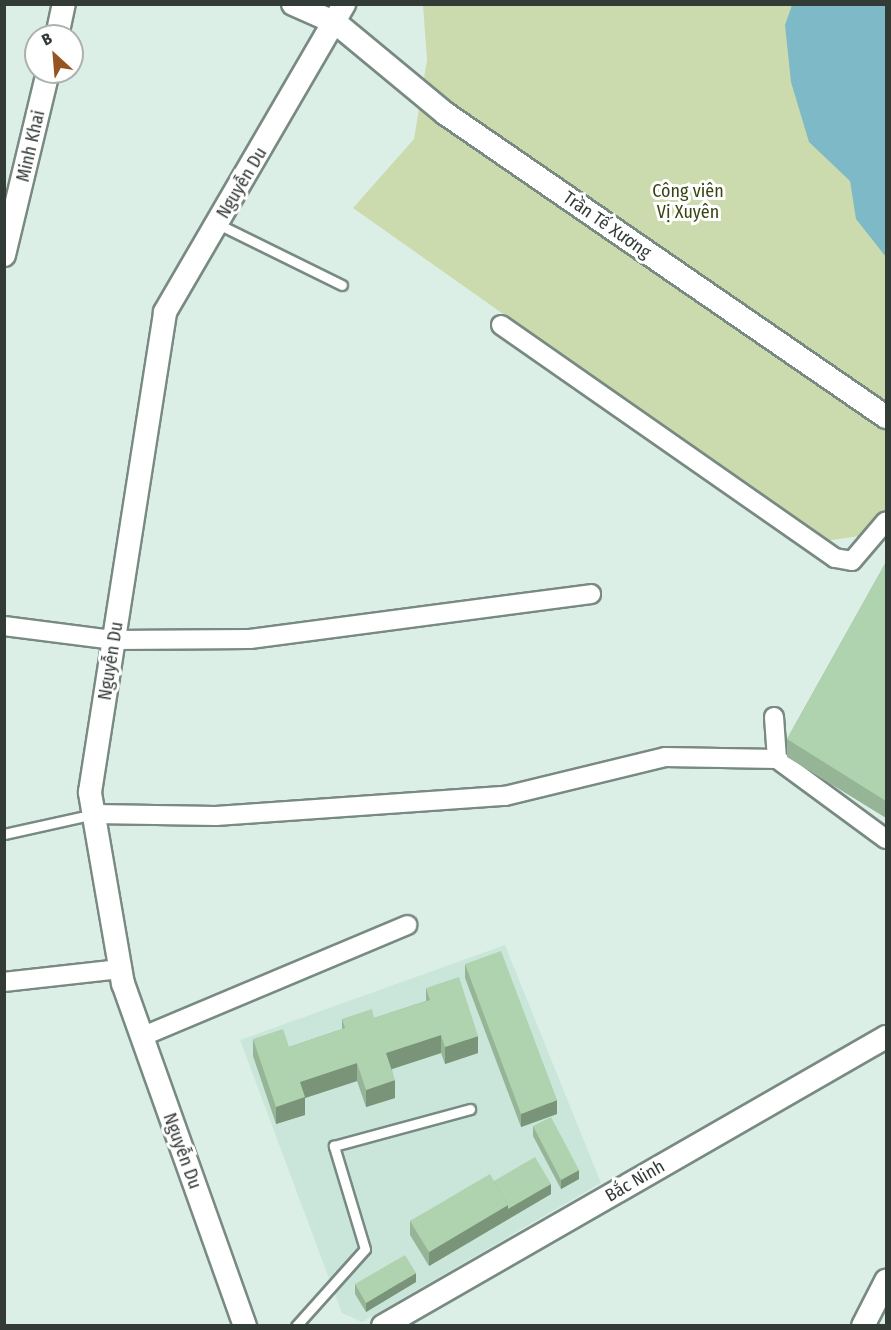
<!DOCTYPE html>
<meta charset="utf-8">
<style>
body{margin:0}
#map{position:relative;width:891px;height:1330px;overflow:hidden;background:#dcefe7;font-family:"Fira Sans Condensed",sans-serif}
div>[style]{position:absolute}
.built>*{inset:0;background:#cae6da}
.green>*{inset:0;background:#ccdbae}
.water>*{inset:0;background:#7db9c6}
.roads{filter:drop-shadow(2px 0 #788a82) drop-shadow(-2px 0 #788a82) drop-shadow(0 2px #788a82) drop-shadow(0 -2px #788a82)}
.service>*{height:9px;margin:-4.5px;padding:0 4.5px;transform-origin:4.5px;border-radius:4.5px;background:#fff}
.minor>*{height:18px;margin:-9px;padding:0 9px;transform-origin:9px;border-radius:9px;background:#fff}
.tertiary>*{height:22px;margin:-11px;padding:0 11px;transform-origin:11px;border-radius:11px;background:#fff}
.wall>*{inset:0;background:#96b596}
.shaded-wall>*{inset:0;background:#7a947a}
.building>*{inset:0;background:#aed3ae}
span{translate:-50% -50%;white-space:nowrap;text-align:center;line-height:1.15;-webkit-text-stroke:6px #fff;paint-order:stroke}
.street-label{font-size:18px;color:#333b37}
.park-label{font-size:18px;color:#394511}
.frame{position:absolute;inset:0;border:6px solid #333b37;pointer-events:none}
.north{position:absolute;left:24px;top:24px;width:60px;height:60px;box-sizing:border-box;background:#fff;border:2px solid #adb1af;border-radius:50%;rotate:334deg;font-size:16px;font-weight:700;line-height:24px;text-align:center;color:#333b37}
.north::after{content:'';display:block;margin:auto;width:21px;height:27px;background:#965422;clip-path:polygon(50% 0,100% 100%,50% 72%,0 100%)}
</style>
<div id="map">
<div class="built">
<i style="clip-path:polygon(505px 945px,601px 1183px,362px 1322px,342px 1313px,240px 1040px)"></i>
</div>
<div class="green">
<i style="clip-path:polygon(423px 5px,886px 5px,886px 539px,873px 534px,825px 541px,353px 208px,414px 139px,427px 60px)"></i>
</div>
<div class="water">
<i style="clip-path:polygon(792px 5px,886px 5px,886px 257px,856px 219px,850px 181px,809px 142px,791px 82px,785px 25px)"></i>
</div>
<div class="roads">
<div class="service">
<i style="left:218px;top:224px;width:138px;rotate:26.2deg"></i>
<i style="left:4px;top:834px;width:92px;rotate:-12.5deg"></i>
<i style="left:296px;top:1326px;width:103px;rotate:-48.1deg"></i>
<i style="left:365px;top:1249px;width:108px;rotate:-106.8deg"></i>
<i style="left:334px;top:1146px;width:141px;rotate:-15.2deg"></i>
</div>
<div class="minor">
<i style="left:501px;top:325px;width:407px;rotate:34.9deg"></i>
<i style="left:835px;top:558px;width:17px;rotate:10deg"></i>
<i style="left:852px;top:561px;width:52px;rotate:-49.6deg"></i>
<i style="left:4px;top:626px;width:111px;rotate:7.3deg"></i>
<i style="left:114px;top:640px;width:136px;rotate:-0.4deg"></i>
<i style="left:250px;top:639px;width:344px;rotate:-7.5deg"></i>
<i style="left:774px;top:717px;width:42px;rotate:85.9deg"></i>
<i style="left:777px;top:759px;width:135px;rotate:36.3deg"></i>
<i style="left:94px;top:814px;width:122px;rotate:0.9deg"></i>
<i style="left:216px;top:816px;width:290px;rotate:-4deg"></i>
<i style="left:505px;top:796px;width:165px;rotate:-13.7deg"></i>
<i style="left:665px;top:757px;width:112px;rotate:1deg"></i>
<i style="left:4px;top:982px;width:117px;rotate:-6.4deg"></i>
<i style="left:141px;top:1037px;width:289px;rotate:-22.8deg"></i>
</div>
<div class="tertiary">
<i style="left:293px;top:4px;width:47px;rotate:23.8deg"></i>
<i style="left:336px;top:23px;width:143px;rotate:39.6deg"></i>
<i style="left:446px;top:114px;width:534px;rotate:34.55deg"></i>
<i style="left:57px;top:36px;width:33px;rotate:-78deg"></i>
<i style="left:4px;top:255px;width:188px;rotate:-76.5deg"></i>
<i style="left:245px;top:1326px;width:363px;rotate:-109.6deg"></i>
<i style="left:123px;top:984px;width:195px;rotate:-99.8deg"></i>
<i style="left:90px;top:792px;width:486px;rotate:-81.1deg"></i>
<i style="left:165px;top:312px;width:356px;rotate:-59.8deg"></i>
<i style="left:383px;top:1326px;width:580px;rotate:-29.88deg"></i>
<i style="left:863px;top:1326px;width:51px;rotate:-62.9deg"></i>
</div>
</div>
<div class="wall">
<i style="clip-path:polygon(886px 562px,886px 818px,787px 757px,787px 739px)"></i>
<i style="clip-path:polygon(465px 964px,557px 1114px,521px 1127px,465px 978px)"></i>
<i style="clip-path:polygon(426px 988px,478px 1053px,445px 1064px,441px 1053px,392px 1069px,395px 1098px,366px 1107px,357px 1081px,305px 1098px,305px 1115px,276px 1124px,253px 1056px,253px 1039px,289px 1047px,342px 1029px,342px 1019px,374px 1018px,426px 1001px)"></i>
<i style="clip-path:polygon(533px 1126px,579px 1179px,561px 1189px,533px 1136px)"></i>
<i style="clip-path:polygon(494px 1181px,551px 1194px,429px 1266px,410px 1235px,410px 1221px)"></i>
<i style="clip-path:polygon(416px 1282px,366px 1312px,355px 1294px,355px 1284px)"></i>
</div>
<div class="shaded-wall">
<i style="clip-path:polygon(441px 1035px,441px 1053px,386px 1071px,386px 1053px)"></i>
<i style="clip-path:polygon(478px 1036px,478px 1053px,445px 1064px,445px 1047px)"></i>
<i style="clip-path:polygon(357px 1063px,357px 1081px,305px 1098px,305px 1115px,276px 1124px,276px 1107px,300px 1082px)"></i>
<i style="clip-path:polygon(395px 1080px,395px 1098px,366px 1107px,366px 1090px)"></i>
<i style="clip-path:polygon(557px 1100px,557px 1114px,521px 1127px,521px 1114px)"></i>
<i style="clip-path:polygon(579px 1170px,579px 1179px,561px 1189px,561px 1180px)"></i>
<i style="clip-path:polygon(551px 1184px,551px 1194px,429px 1266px,429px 1252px,508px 1205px)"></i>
<i style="clip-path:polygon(416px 1273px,416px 1282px,366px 1312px,366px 1303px)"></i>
</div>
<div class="building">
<i style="clip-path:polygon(886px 562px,886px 801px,787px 739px)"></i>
<i style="clip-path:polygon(501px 951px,557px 1100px,521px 1114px,465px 964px)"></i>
<i style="clip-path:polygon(459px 977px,478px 1036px,445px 1047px,441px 1035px,386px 1053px,395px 1080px,366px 1090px,357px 1063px,300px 1082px,305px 1097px,276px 1107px,253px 1039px,283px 1029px,289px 1047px,345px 1028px,342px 1019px,372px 1009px,374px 1018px,430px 1000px,426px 988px)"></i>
<i style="clip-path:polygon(551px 1117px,579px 1170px,561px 1180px,533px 1126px)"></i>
<i style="clip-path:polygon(535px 1157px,551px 1184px,508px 1209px,508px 1205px,494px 1181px)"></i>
<i style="clip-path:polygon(490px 1174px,508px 1205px,429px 1252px,410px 1221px)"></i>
<i style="clip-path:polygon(405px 1255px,416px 1273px,366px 1303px,355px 1284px)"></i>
</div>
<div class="street-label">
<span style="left:31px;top:146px;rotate:-77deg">Minh Khai</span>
<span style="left:242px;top:183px;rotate:-59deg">Nguyễn Du</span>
<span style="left:607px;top:225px;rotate:35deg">Trần Tế Xương</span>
<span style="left:111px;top:661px;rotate:-81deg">Nguyễn Du</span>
<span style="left:182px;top:1151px;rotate:70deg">Nguyễn Du</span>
<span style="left:635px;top:1181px;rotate:-30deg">Bắc Ninh</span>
</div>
<div class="park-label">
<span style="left:688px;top:202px">Công viên<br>Vị Xuyên</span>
</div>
<div class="frame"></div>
<div class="north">B</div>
</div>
